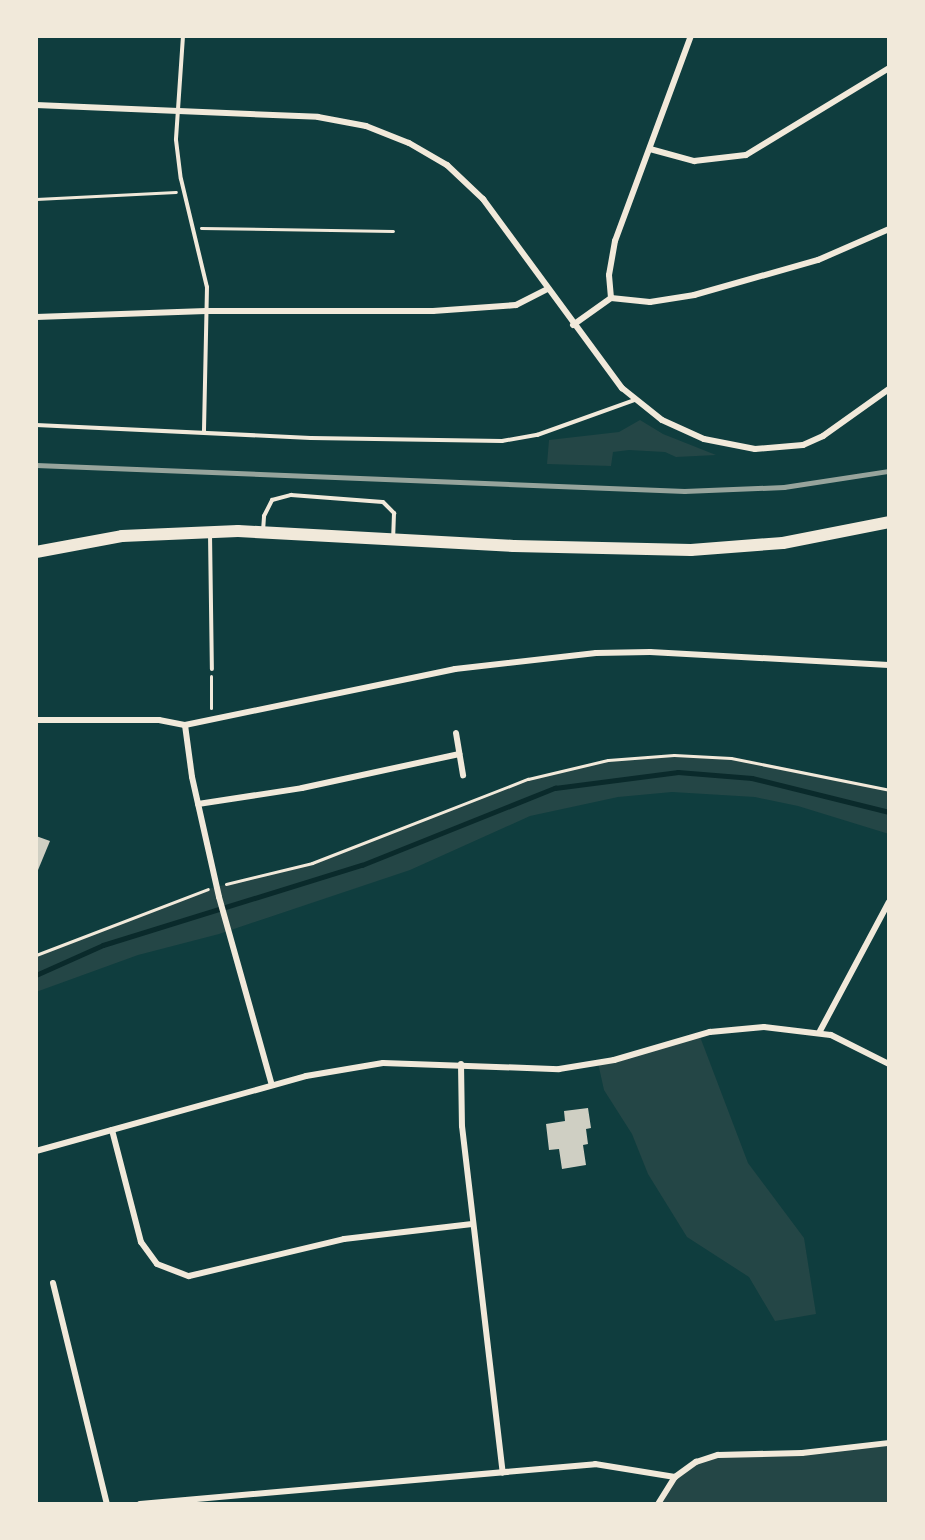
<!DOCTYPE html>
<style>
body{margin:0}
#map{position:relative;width:925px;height:1540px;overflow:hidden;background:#0f3d3e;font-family:Figtree,sans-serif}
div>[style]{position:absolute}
.green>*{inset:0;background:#244646}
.stream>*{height:4.5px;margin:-2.25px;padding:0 2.25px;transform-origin:2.25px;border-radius:2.25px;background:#0a2a2b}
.building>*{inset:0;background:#cfcfc3}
.path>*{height:3px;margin:-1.5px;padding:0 1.5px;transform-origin:1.5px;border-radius:1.5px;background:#f1e9da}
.service>*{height:4px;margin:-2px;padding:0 2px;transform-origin:2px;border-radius:2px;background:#f1e9da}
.minor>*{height:6px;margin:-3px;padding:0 3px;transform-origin:3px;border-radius:3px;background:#f1e9da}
.secondary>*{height:12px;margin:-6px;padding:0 6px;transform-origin:6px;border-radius:6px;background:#f1e9da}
.rail>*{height:4.5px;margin:-2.25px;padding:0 2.25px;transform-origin:2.25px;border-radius:2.25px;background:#97a49c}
span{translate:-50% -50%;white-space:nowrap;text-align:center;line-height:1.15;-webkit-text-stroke:4.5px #f1e9da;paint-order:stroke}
.frame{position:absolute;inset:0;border:38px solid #f1e9da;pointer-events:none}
</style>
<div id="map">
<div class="green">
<i style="clip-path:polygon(640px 420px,663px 434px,716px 455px,676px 457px,665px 452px,629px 450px,613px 452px,611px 466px,547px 464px,549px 440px,619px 432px)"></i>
<i style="clip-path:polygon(693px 755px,749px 760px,889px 790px,889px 834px,798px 806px,755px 797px,672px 792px,618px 797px,530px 816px,410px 870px,219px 934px,138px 955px,36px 992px,36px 955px,208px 889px,312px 863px,529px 779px,608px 760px)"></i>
<i style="clip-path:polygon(699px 1034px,748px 1163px,804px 1238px,816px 1314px,775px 1321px,749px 1277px,687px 1237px,648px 1174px,632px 1134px,604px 1090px,598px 1063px)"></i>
<i style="clip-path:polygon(889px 1443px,889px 1504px,658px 1504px,675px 1477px,696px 1462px,718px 1455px,802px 1453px)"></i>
</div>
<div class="stream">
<i style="left:36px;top:975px;width:73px;rotate:-24.1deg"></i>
<i style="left:103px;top:945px;width:271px;rotate:-17.2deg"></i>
<i style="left:362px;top:865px;width:208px;rotate:-21.8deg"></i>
<i style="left:555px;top:788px;width:124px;rotate:-7.4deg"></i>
<i style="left:678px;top:772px;width:74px;rotate:4.6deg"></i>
<i style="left:752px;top:778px;width:141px;rotate:13.9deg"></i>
</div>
<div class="building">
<i style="clip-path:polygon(36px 836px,50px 841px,38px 870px,36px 870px)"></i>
<i style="clip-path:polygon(588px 1108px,591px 1128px,586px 1129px,588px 1144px,583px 1145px,586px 1165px,562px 1169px,559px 1149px,549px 1150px,546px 1124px,565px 1121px,564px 1111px)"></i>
</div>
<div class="path">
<i style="left:36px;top:199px;width:140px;rotate:-2.9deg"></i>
<i style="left:201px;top:228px;width:192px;rotate:0.9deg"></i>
<i style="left:211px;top:708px;width:32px;rotate:-90deg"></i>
<i style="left:226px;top:884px;width:89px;rotate:-13.7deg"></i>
<i style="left:312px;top:863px;width:232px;rotate:-21.3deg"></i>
<i style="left:528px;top:779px;width:82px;rotate:-13.4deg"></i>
<i style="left:608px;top:760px;width:66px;rotate:-4.3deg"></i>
<i style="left:674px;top:755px;width:57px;rotate:3deg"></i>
<i style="left:731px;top:758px;width:161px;rotate:11.4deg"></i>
<i style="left:36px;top:955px;width:184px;rotate:-21deg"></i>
</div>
<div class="service">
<i style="left:183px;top:36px;width:104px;rotate:93.9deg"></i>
<i style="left:176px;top:140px;width:39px;rotate:83deg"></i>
<i style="left:181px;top:179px;width:111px;rotate:76.5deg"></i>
<i style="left:207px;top:287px;width:145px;rotate:91.2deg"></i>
<i style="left:36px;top:425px;width:275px;rotate:2.7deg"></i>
<i style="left:311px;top:438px;width:191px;rotate:0.9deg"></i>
<i style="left:502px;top:441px;width:36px;rotate:-10deg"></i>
<i style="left:537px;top:435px;width:104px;rotate:-19.7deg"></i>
<i style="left:263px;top:531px;width:15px;rotate:-86deg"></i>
<i style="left:264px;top:516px;width:18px;rotate:-63deg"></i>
<i style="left:272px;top:500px;width:20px;rotate:-15deg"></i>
<i style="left:291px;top:495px;width:92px;rotate:4.4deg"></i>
<i style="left:383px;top:502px;width:16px;rotate:45deg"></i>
<i style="left:394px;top:513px;width:24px;rotate:92deg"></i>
<i style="left:210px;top:534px;width:135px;rotate:89.2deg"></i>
</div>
<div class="minor">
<i style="left:36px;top:105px;width:282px;rotate:2.4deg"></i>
<i style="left:318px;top:117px;width:49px;rotate:10.6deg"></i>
<i style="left:366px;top:126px;width:46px;rotate:21.6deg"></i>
<i style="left:409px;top:143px;width:44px;rotate:30.1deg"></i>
<i style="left:447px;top:165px;width:50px;rotate:43.4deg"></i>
<i style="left:483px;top:199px;width:235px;rotate:53.7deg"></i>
<i style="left:622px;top:388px;width:51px;rotate:38.7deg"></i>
<i style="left:662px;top:420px;width:46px;rotate:24.3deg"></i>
<i style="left:704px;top:439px;width:52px;rotate:11.1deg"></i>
<i style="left:755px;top:449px;width:48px;rotate:-4.8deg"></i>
<i style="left:803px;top:445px;width:22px;rotate:-24deg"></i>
<i style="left:823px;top:436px;width:81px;rotate:-35.5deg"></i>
<i style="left:650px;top:149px;width:46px;rotate:15.3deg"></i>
<i style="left:694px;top:161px;width:52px;rotate:-6.6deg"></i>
<i style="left:746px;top:155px;width:167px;rotate:-31.3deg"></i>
<i style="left:611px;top:298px;width:23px;rotate:-95deg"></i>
<i style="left:609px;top:275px;width:35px;rotate:-80deg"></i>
<i style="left:615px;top:241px;width:219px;rotate:-69.7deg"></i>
<i style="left:36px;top:317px;width:170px;rotate:-2deg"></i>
<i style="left:206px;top:311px;width:227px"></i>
<i style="left:433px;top:311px;width:83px;rotate:-4.1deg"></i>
<i style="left:516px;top:305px;width:35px;rotate:-27deg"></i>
<i style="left:573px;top:325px;width:47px;rotate:-35.4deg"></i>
<i style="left:611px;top:298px;width:39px;rotate:6deg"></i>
<i style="left:650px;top:302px;width:45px;rotate:-9deg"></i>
<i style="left:694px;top:295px;width:129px;rotate:-15.8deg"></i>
<i style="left:818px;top:260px;width:77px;rotate:-23.6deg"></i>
<i style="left:36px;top:720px;width:123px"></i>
<i style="left:159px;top:720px;width:26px;rotate:11deg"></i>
<i style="left:185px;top:725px;width:276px;rotate:-11.7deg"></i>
<i style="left:455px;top:669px;width:142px;rotate:-6.5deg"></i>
<i style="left:596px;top:653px;width:54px;rotate:-1.1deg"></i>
<i style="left:650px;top:652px;width:239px;rotate:3.1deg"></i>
<i style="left:185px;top:725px;width:52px;rotate:82.3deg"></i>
<i style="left:192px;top:777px;width:123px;rotate:77.3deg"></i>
<i style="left:219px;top:897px;width:195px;rotate:74.3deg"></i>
<i style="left:456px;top:733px;width:43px;rotate:80.5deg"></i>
<i style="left:198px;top:804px;width:105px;rotate:-8.7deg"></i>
<i style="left:302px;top:788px;width:161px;rotate:-12.2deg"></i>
<i style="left:820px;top:1031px;width:146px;rotate:-61.9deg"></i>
<i style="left:461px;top:1064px;width:62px;rotate:89.1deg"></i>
<i style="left:462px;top:1126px;width:349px;rotate:83.3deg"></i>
<i style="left:112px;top:1130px;width:116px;rotate:75.5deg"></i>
<i style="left:141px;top:1242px;width:27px;rotate:54deg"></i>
<i style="left:157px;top:1264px;width:34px;rotate:21deg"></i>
<i style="left:189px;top:1276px;width:159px;rotate:-13.4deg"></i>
<i style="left:344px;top:1239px;width:129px;rotate:-6.7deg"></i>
<i style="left:36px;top:1151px;width:280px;rotate:-15.5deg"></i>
<i style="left:306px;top:1076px;width:78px;rotate:-9.6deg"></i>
<i style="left:383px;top:1063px;width:176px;rotate:2deg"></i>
<i style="left:559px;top:1069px;width:56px;rotate:-9.3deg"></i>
<i style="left:614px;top:1060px;width:100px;rotate:-16.3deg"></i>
<i style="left:710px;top:1032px;width:54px;rotate:-5.3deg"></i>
<i style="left:764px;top:1027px;width:67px;rotate:6.8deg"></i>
<i style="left:831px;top:1035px;width:65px;rotate:26.6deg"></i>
<i style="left:53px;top:1283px;width:228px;rotate:76.3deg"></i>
<i style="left:140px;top:1504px;width:457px;rotate:-5deg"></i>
<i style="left:595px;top:1464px;width:81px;rotate:9.2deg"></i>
<i style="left:675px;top:1477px;width:26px;rotate:-36deg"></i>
<i style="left:696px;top:1462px;width:23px;rotate:-18deg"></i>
<i style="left:718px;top:1455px;width:84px;rotate:-1.4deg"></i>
<i style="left:802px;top:1453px;width:88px;rotate:-6.6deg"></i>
<i style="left:658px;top:1504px;width:32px;rotate:-58deg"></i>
</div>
<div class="secondary">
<i style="left:36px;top:552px;width:87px;rotate:-10.5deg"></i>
<i style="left:122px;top:536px;width:116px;rotate:-2.5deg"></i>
<i style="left:238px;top:531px;width:276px;rotate:3.1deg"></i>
<i style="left:514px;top:546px;width:177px;rotate:1.3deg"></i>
<i style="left:691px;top:550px;width:92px;rotate:-4.4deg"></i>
<i style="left:783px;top:543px;width:108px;rotate:-11.2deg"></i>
</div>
<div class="rail">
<i style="left:36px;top:465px;width:649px;rotate:2.3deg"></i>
<i style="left:684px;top:491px;width:100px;rotate:-2.3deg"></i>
<i style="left:784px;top:487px;width:106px;rotate:-8.7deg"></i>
</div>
<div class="frame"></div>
</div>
